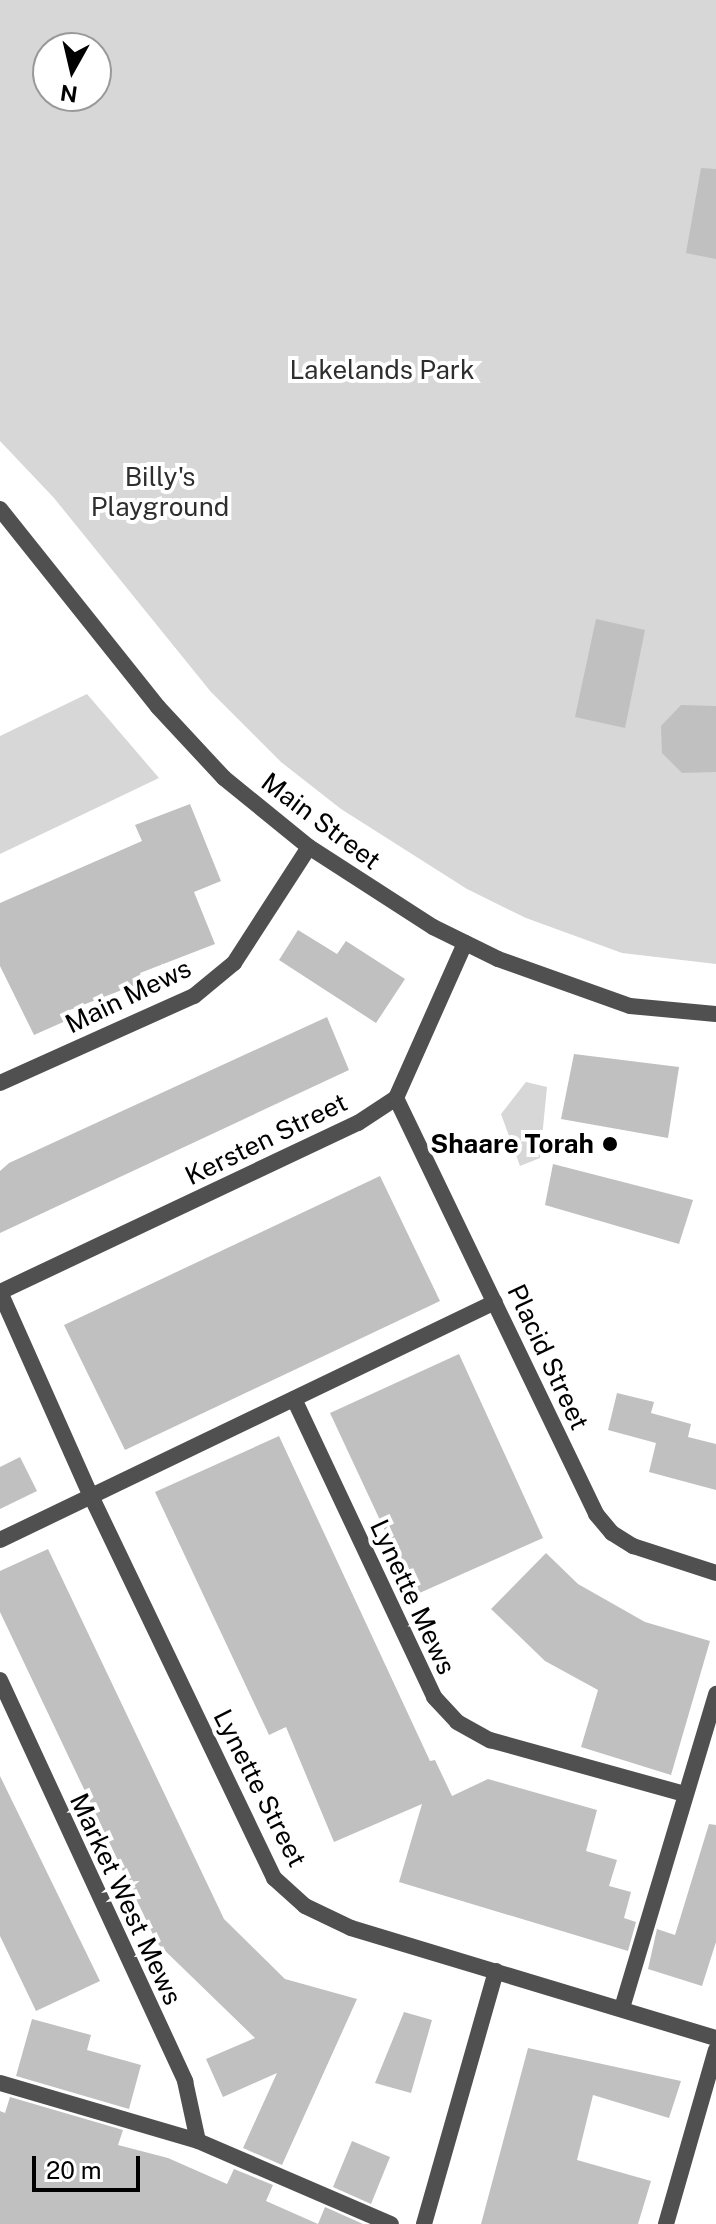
<!DOCTYPE html>
<style>
body{margin:0}
#map{position:relative;width:716px;height:2224px;overflow:hidden;background:#fff;font-family:"Public Sans",sans-serif}
div>[style]{position:absolute}
.green>*{inset:0;background:#d7d7d7}
.building>*{inset:0;background:#c0c0c0}
.service>*{height:16px;margin:-8px;padding:0 8px;transform-origin:8px;border-radius:8px;background:#505050}
.minor>*{height:16px;margin:-8px;padding:0 8px;transform-origin:8px;border-radius:8px;background:#505050}
.tertiary>*{height:16px;margin:-8px;padding:0 8px;transform-origin:8px;border-radius:8px;background:#505050}
.dots>*{width:22px;height:22px;translate:-50% -50%;box-sizing:border-box;border:4px solid #fff;border-radius:50%}
span{translate:-50% -50%;white-space:nowrap;text-align:center;line-height:1.15;-webkit-text-stroke:8px #fff;paint-order:stroke}
.park-label{font-size:26px;color:#2e2e2e}
.street-label{font-size:26px;color:#000}
.poi-label{font-size:26px;color:#000;font-weight:700}
.right{translate:-100% -50%;text-align:right}
.north{position:absolute;left:32px;top:32px;width:80px;height:80px;box-sizing:border-box;background:#fff;border:2px solid #999;border-radius:50%;rotate:188deg;font-size:22px;font-weight:700;line-height:32px;text-align:center;color:#000}
.north::after{content:'';display:block;margin:auto;width:28px;height:36px;background:#000;clip-path:polygon(50% 0,100% 100%,50% 72%,0 100%)}
.scale{position:absolute;left:32px;top:2156px;width:108px;height:36px;box-sizing:border-box;border:4px solid #000;border-top:0;padding-left:10px;font-size:24px;line-height:28px;white-space:nowrap;color:#000;-webkit-text-stroke:6px #fff;paint-order:stroke}
</style>
<div id="map">
<div class="green">
<i style="clip-path:polygon(evenodd,0 0,716px 0,716px 964px,622px 953px,526px 918px,467px 889px,341px 809px,281px 762px,211px 692px,54px 498px,0 441px,0 0,48px 48px,96px 48px,96px 96px,48px 96px,48px 48px)"></i>
<i style="clip-path:polygon(87px 694px,159px 778px,0 854px,0 736px)"></i>
<i style="clip-path:polygon(526px 1082px,547px 1087px,540px 1158px,520px 1166px,501px 1114px)"></i>
</div>
<div class="building">
<i style="clip-path:polygon(701px 168px,716px 169px,716px 259px,686px 253px)"></i>
<i style="clip-path:polygon(596px 619px,645px 630px,625px 728px,575px 717px)"></i>
<i style="clip-path:polygon(681px 705px,716px 706px,716px 772px,682px 773px,662px 753px,661px 726px)"></i>
<i style="clip-path:polygon(190px 804px,221px 881px,194px 892px,215px 944px,140px 973px,143px 982px,67px 1011px,70px 1019px,34px 1035px,0 966px,0 903px,142px 841px,135px 825px)"></i>
<i style="clip-path:polygon(298px 930px,337px 954px,346px 941px,405px 979px,376px 1023px,279px 960px)"></i>
<i style="clip-path:polygon(327px 1017px,349px 1070px,0 1233px,0 1171px,9px 1163px)"></i>
<i style="clip-path:polygon(574px 1054px,679px 1067px,668px 1138px,561px 1119px)"></i>
<i style="clip-path:polygon(553px 1164px,693px 1200px,679px 1244px,545px 1205px)"></i>
<i style="clip-path:polygon(380px 1176px,440px 1301px,125px 1450px,64px 1325px)"></i>
<i style="clip-path:polygon(459px 1354px,543px 1538px,415px 1595px,330px 1413px)"></i>
<i style="clip-path:polygon(617px 1393px,654px 1402px,651px 1413px,691px 1424px,688px 1437px,716px 1444px,716px 1490px,649px 1472px,656px 1443px,608px 1430px)"></i>
<i style="clip-path:polygon(279px 1436px,430px 1761px,435px 1760px,452px 1796px,488px 1779px,597px 1810px,586px 1851px,617px 1860px,609px 1886px,631px 1892px,624px 1918px,636px 1922px,628px 1951px,399px 1882px,422px 1804px,334px 1842px,286px 1727px,269px 1735px,155px 1492px)"></i>
<i style="clip-path:polygon(20px 1457px,37px 1491px,0 1509px,0 1467px)"></i>
<i style="clip-path:polygon(48px 1549px,224px 1919px,285px 1979px,357px 1999px,282px 2165px,243px 2148px,277px 2073px,223px 2097px,206px 2059px,255px 2038px,157px 1943px,0 1612px,0 1571px)"></i>
<i style="clip-path:polygon(546px 1553px,578px 1584px,645px 1622px,710px 1641px,671px 1775px,581px 1747px,598px 1690px,545px 1661px,491px 1609px)"></i>
<i style="clip-path:polygon(0 1776px,100px 1981px,36px 2011px,0 1936px)"></i>
<i style="clip-path:polygon(709px 1824px,716px 1825px,716px 1942px,702px 1986px,648px 1969px,657px 1929px,675px 1935px)"></i>
<i style="clip-path:polygon(404px 2012px,432px 2020px,411px 2093px,375px 2083px)"></i>
<i style="clip-path:polygon(32px 2019px,91px 2035px,87px 2050px,141px 2065px,129px 2109px,16px 2076px)"></i>
<i style="clip-path:polygon(528px 2048px,681px 2081px,669px 2118px,593px 2095px,577px 2160px,651px 2181px,638px 2224px,481px 2224px)"></i>
<i style="clip-path:polygon(10px 2097px,123px 2130px,118px 2145px,168px 2158px,227px 2184px,234px 2169px,273px 2185px,266px 2201px,318px 2224px,325px 2207px,363px 2224px,0 2224px,0 2111px,5px 2113px)"></i>
<i style="clip-path:polygon(352px 2141px,390px 2157px,371px 2204px,333px 2187px)"></i>
</div>
<div class="service">
<i style="left:0;top:1083px;width:213px;rotate:-24.2deg"></i>
<i style="left:194px;top:996px;width:52px;rotate:-39.5deg"></i>
<i style="left:234px;top:963px;width:138px;rotate:-57.1deg"></i>
<i style="left:294px;top:1399px;width:329px;rotate:64.8deg"></i>
<i style="left:434px;top:1697px;width:34px;rotate:47deg"></i>
<i style="left:457px;top:1722px;width:38px;rotate:29deg"></i>
<i style="left:490px;top:1740px;width:202px;rotate:15.5deg"></i>
<i style="left:0;top:1540px;width:549px;rotate:-25.68deg"></i>
<i style="left:0;top:1680px;width:442px;rotate:65.2deg"></i>
<i style="left:185px;top:2081px;width:61px;rotate:77.8deg"></i>
<i style="left:198px;top:2141px;width:210px;rotate:23.3deg"></i>
<i style="left:622px;top:2008px;width:328px;rotate:-73.3deg"></i>
<i style="left:0;top:2083px;width:206px;rotate:16.3deg"></i>
<i style="left:666px;top:2224px;width:181px;rotate:-74deg"></i>
</div>
<div class="minor">
<i style="left:396px;top:1098px;width:462px;rotate:64.3deg"></i>
<i style="left:596px;top:1514px;width:25px;rotate:50deg"></i>
<i style="left:612px;top:1533px;width:25px;rotate:32deg"></i>
<i style="left:633px;top:1546px;width:87px;rotate:18deg"></i>
<i style="left:0;top:1292px;width:223px;rotate:66deg"></i>
<i style="left:91px;top:1496px;width:424px;rotate:64.4deg"></i>
<i style="left:274px;top:1878px;width:42px;rotate:42.1deg"></i>
<i style="left:305px;top:1906px;width:51px;rotate:25.6deg"></i>
<i style="left:351px;top:1928px;width:381px;rotate:16.8deg"></i>
<i style="left:0;top:1292px;width:396px;rotate:-25.3deg"></i>
<i style="left:358px;top:1123px;width:45px;rotate:-33.3deg"></i>
<i style="left:396px;top:1098px;width:170px;rotate:-66deg"></i>
<i style="left:424px;top:2224px;width:263px;rotate:-74.1deg"></i>
</div>
<div class="tertiary">
<i style="left:0;top:509px;width:253px;rotate:51.4deg"></i>
<i style="left:158px;top:707px;width:97px;rotate:47.1deg"></i>
<i style="left:224px;top:778px;width:109px;rotate:39.1deg"></i>
<i style="left:309px;top:847px;width:148px;rotate:32.8deg"></i>
<i style="left:433px;top:927px;width:72px;rotate:26.2deg"></i>
<i style="left:498px;top:959px;width:140px;rotate:19.6deg"></i>
<i style="left:630px;top:1006px;width:86px;rotate:5.3deg"></i>
</div>
<div class="dots">
<i style="left:610px;top:1144px;background:#000"></i>
</div>
<div class="park-label">
<span style="left:382px;top:370px">Lakelands Park</span>
<span style="left:160px;top:492px">Billy's<br>Playground</span>
</div>
<div class="street-label">
<span style="left:321px;top:821px;rotate:37deg">Main Street</span>
<span style="left:128px;top:996px;rotate:-26deg">Main Mews</span>
<span style="left:266px;top:1139px;rotate:-26deg">Kersten Street</span>
<span style="left:548px;top:1357px;rotate:65deg">Placid Street</span>
<span style="left:413px;top:1597px;rotate:65deg">Lynette Mews</span>
<span style="left:260px;top:1788px;rotate:63deg">Lynette Street</span>
<span style="left:126px;top:1899px;rotate:65deg">Market West Mews</span>
</div>
<div class="poi-label">
<span class="right" style="left:594px;top:1144px">Shaare Torah</span>
</div>
<div class="north">N</div>
<div class="scale">20 m</div>
</div>
